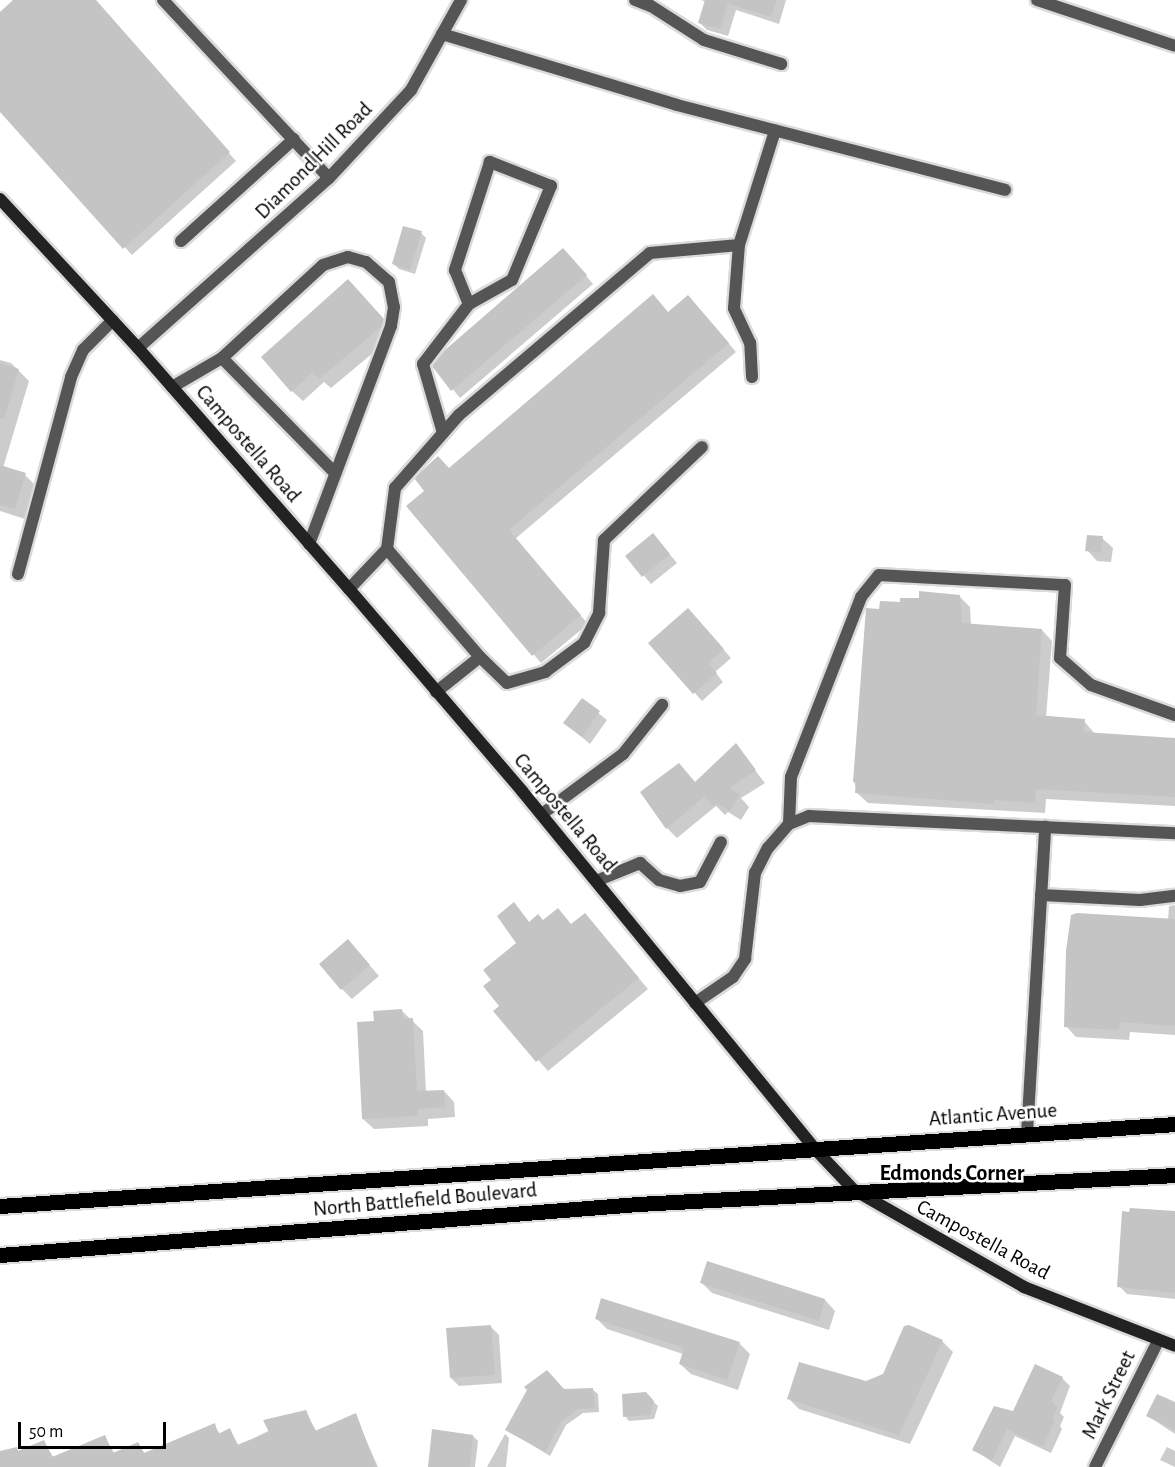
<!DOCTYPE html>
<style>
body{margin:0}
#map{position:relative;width:1175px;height:1467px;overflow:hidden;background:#fff;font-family:"Alegreya Sans",sans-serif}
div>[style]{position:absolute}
.shadow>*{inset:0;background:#0003}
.building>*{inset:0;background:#c4c4c4}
.roads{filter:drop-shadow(2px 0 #dbdbdb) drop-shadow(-2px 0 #dbdbdb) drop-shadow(0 2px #dbdbdb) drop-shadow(0 -2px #dbdbdb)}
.lane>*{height:12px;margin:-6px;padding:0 6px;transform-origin:6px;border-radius:6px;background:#555}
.street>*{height:12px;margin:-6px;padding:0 6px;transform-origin:6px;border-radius:6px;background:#555}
.secondary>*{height:12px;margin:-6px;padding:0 6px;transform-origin:6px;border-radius:6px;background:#222}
.primary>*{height:15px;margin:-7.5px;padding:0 7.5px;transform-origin:7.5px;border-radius:7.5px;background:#000}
span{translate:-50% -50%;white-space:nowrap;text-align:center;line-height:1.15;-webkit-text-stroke:5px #fff;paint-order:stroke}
.street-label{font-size:21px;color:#000}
.neighbourhood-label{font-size:22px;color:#000;font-weight:700}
.scale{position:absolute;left:18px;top:1422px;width:148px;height:27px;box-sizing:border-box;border:3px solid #000;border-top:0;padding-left:8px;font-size:18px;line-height:21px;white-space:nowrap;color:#000;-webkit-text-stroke:4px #fff;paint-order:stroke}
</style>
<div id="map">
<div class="shadow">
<i style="clip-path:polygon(16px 0,94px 0,236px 161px,132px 255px,0 110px,0 14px)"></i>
<i style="clip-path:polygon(701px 0,786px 0,779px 24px,736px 10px,728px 36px,707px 30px,699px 22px,706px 2px)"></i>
<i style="clip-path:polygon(421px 233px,426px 238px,415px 274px,399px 269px,394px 264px)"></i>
<i style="clip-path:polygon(571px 258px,593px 284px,460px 398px,434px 366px)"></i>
<i style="clip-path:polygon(358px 291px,394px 331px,392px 337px,331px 388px,324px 382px,303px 401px,292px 391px)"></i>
<i style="clip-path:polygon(696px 305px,736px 352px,515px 539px,588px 624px,541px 663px,408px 507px,449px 469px,668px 313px)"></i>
<i style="clip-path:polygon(0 360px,11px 363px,29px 381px,3px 468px,25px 475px,35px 485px,25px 519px,0 511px)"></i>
<i style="clip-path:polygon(1102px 538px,1113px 548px,1111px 562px,1097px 561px,1087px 550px)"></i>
<i style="clip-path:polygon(660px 543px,677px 563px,651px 584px,627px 556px)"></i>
<i style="clip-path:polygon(959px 596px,970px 607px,971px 625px,1042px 630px,1052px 641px,1046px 718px,1084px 721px,1095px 734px,1175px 739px,1175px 806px,1046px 799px,1045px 813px,868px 803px,857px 793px,854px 781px,880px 611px)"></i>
<i style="clip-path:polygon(696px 618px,731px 658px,715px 672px,723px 682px,702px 701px,650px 643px)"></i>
<i style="clip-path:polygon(582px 700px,607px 720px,590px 744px,565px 723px)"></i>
<i style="clip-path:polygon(736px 746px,765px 783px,741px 798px,749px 807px,741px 820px,728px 812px,725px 815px,716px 806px,677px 838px,667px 828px,679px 765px,696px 783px)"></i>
<i style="clip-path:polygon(514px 904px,530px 923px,572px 925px,585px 915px,648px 989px,548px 1071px,495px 1011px,501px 1006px,493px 980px,518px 944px)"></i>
<i style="clip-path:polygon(1175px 905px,1175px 1035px,1130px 1032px,1129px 1040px,1076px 1037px,1066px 1026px,1168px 920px,1169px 906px)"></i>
<i style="clip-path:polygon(358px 952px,379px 976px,352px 999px,342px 989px)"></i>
<i style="clip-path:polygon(402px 1011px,423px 1031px,426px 1092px,444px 1091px,454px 1102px,455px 1117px,428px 1119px,428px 1126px,374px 1129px,363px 1119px)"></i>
<i style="clip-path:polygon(1175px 1212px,1175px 1299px,1127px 1294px,1119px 1286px)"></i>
<i style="clip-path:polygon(701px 1282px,825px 1300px,835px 1311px,829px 1330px,712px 1293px)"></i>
<i style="clip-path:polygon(597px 1319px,739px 1343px,750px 1354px,738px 1390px,691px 1374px,680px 1364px,683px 1354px,607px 1329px)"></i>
<i style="clip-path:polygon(491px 1327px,499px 1335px,502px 1383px,459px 1386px,451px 1378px)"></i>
<i style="clip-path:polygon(942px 1341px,953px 1352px,910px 1444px,799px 1409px,789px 1399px,867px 1383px)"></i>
<i style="clip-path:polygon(1062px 1378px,1070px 1386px,1060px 1413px,1064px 1417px,1060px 1426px,1062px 1429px,1051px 1453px,1015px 1436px,1000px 1467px,974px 1450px,1014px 1412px)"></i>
<i style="clip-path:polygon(593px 1390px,598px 1394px,599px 1412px,583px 1413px,566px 1425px,550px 1456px,507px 1430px,564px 1391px)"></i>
<i style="clip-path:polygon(645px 1394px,658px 1406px,654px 1419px,629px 1421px,625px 1416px)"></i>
<i style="clip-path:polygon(1175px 1404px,1175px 1434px,1148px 1416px)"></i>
<i style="clip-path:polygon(305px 1412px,317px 1432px,355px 1415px,378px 1467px,0 1467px,0 1453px,17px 1449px,20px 1452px,44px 1442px,54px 1458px,104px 1437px,115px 1454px,138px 1444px,145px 1454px,214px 1425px,220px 1434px,230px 1430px,239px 1446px)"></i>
<i style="clip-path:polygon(505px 1434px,509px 1438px,506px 1467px,487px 1467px)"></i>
<i style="clip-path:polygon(473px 1436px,478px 1441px,475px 1467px,430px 1467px)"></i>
<i style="clip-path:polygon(1167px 1447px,1175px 1451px,1175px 1467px,1160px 1460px)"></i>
</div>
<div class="building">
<i style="clip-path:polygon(13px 0,96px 0,230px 152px,123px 249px,0 112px,0 12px)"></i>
<i style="clip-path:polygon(705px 0,729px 0,720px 29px,698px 23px)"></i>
<i style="clip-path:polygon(729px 0,777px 0,771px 17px,729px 4px)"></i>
<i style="clip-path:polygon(403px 226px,422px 231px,410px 270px,392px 264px)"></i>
<i style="clip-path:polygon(563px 248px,587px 275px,451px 391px,432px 366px,445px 350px)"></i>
<i style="clip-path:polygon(348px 279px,384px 319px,382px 326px,319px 379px,313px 372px,291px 392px,261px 357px)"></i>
<i style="clip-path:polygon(653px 294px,668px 312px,688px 295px,729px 343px,509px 530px,581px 615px,532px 656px,406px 506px,424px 491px,414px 478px,438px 456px,449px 468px)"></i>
<i style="clip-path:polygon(0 363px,19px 369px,4px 419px,0 418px)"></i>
<i style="clip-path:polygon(0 465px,26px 473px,15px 509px,0 505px)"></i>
<i style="clip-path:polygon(653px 533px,670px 554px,642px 577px,625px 556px)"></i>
<i style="clip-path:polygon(1087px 535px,1103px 536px,1101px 553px,1085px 551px)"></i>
<i style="clip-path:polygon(919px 591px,960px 595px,962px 623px,1042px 629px,1036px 715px,1085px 719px,1084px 732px,1175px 738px,1175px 797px,1036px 789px,1035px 803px,994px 800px,994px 804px,855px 793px,856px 782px,853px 782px,866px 608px,879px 609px,880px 601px,900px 602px,900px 598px,919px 598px)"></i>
<i style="clip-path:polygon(688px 608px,724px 649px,708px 663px,717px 673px,693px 694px,648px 643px)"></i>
<i style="clip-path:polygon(582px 698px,600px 711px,582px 737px,563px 723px)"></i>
<i style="clip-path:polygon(736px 743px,756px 770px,730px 788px,740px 795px,730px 811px,717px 803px,713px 806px,705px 796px,666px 829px,640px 792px,679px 763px,695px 782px)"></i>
<i style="clip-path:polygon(514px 902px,529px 922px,538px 914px,543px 920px,558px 908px,571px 924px,585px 913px,639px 978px,536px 1062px,493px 1011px,499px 1006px,483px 986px,491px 980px,483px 970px,516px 943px,497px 916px)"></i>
<i style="clip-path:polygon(1077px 913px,1175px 919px,1175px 1026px,1120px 1022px,1119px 1030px,1064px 1027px,1066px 951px,1071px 915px)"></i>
<i style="clip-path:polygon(348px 939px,370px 965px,341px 990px,319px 964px)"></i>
<i style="clip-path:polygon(402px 1009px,403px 1019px,413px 1018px,417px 1091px,444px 1090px,445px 1107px,418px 1109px,418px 1116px,362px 1119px,357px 1022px,374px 1021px,373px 1011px)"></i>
<i style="clip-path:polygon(1130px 1208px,1175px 1211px,1175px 1293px,1117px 1287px,1122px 1211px,1129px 1212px)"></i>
<i style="clip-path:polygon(707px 1261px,825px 1299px,819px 1321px,700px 1283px)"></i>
<i style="clip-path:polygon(601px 1298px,740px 1342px,727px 1380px,679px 1364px,684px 1348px,595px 1319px)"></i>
<i style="clip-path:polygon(491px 1325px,495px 1375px,450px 1378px,446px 1328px)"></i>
<i style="clip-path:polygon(909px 1325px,943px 1340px,899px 1435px,787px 1399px,799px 1362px,866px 1381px,883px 1374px,904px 1326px)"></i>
<i style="clip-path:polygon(1035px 1364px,1063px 1377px,1051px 1401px,1057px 1408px,1052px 1418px,1055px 1420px,1043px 1447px,1007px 1429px,992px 1460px,972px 1450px,994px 1406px,1013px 1411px)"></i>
<i style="clip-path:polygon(547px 1370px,564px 1389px,593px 1388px,595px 1408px,578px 1409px,562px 1421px,545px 1452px,505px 1430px,527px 1390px,524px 1387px)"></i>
<i style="clip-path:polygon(646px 1392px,654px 1401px,650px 1415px,623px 1417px,622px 1394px)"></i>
<i style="clip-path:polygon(1157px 1394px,1175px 1402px,1175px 1430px,1146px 1416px)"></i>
<i style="clip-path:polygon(306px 1410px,315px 1431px,356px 1413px,376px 1467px,0 1467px,0 1451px,17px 1447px,18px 1451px,44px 1440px,52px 1457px,105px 1435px,113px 1453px,138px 1442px,144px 1453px,215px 1423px,218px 1434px,230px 1428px,237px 1445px,269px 1432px,263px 1420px)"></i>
<i style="clip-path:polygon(432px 1429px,473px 1435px,470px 1467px,428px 1467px)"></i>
</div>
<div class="roads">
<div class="lane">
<i style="left:163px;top:0;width:243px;rotate:47deg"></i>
<i style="left:635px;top:0;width:17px;rotate:21deg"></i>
<i style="left:651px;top:6px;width:63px;rotate:32.7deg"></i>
<i style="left:704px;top:40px;width:81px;rotate:17.3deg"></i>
<i style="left:1037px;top:0;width:145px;rotate:18.4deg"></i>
<i style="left:442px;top:34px;width:245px;rotate:16.8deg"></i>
<i style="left:677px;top:105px;width:339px;rotate:14.5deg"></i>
<i style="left:181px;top:241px;width:152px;rotate:-42.1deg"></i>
<i style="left:222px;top:358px;width:161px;rotate:45.5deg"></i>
<i style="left:752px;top:377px;width:34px;rotate:-93deg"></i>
<i style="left:750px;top:343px;width:38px;rotate:-115deg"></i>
<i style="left:734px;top:308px;width:63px;rotate:-85.5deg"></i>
<i style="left:739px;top:245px;width:120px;rotate:-72.5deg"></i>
<i style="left:172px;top:387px;width:58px;rotate:-30.1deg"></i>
<i style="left:222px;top:358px;width:137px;rotate:-42.6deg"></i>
<i style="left:323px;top:265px;width:26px;rotate:-18deg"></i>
<i style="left:348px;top:257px;width:19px;rotate:16deg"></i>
<i style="left:366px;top:262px;width:30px;rotate:41deg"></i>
<i style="left:389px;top:282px;width:25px;rotate:79deg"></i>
<i style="left:394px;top:307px;width:19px;rotate:99deg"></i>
<i style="left:391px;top:326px;width:233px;rotate:110.6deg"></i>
<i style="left:443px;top:433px;width:72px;rotate:-106.2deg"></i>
<i style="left:423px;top:364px;width:76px;rotate:-52.5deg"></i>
<i style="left:469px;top:304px;width:49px;rotate:-29.2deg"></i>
<i style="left:512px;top:280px;width:102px;rotate:-67.5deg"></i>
<i style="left:551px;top:186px;width:66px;rotate:-158.5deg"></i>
<i style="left:490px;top:162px;width:114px;rotate:108deg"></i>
<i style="left:455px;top:270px;width:37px;rotate:68deg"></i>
<i style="left:387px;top:549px;width:143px;rotate:49.3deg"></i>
<i style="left:18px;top:574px;width:204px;rotate:-74.9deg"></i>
<i style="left:71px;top:377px;width:30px;rotate:-66deg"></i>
<i style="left:83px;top:350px;width:42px;rotate:-45deg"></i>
<i style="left:349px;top:589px;width:55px;rotate:-46.5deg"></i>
<i style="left:387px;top:549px;width:62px;rotate:-82.5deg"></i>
<i style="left:395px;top:488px;width:97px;rotate:-48.8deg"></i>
<i style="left:459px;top:415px;width:250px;rotate:-40.3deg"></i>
<i style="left:650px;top:253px;width:89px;rotate:-5.1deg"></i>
<i style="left:436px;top:692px;width:56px;rotate:-38.5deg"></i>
<i style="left:480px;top:657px;width:37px;rotate:44deg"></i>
<i style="left:507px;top:683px;width:40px;rotate:-16deg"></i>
<i style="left:545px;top:672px;width:49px;rotate:-36.6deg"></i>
<i style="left:584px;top:643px;width:34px;rotate:-63deg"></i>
<i style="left:599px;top:613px;width:73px;rotate:-86.1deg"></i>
<i style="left:604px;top:540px;width:135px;rotate:-43.5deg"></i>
<i style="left:542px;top:814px;width:101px;rotate:-36.5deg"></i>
<i style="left:623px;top:754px;width:63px;rotate:-51.5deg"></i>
<i style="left:789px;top:824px;width:47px;rotate:-87.6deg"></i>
<i style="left:791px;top:777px;width:193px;rotate:-68.7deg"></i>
<i style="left:861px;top:597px;width:28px;rotate:-51deg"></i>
<i style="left:879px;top:575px;width:186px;rotate:3.1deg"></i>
<i style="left:1065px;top:585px;width:73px;rotate:93.9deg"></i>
<i style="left:1060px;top:658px;width:41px;rotate:41.1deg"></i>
<i style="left:1091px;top:685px;width:89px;rotate:19.7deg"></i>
<i style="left:596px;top:881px;width:48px;rotate:-22.2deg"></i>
<i style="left:640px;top:863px;width:25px;rotate:42deg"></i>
<i style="left:659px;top:880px;width:22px;rotate:16deg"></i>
<i style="left:680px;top:886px;width:20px;rotate:-11deg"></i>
<i style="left:700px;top:882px;width:45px;rotate:-62.3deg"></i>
<i style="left:1041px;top:895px;width:99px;rotate:2.9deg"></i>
<i style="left:1140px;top:900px;width:35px;rotate:-7deg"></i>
<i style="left:695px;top:1003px;width:46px;rotate:-34.4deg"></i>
<i style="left:733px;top:977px;width:22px;rotate:-56deg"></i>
<i style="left:745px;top:959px;width:87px;rotate:-83.4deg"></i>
<i style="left:755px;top:873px;width:28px;rotate:-63deg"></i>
<i style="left:768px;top:848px;width:32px;rotate:-49deg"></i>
<i style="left:789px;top:824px;width:22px;rotate:-22deg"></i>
<i style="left:809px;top:816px;width:366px;rotate:2.7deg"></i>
<i style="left:1027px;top:1134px;width:308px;rotate:-86.6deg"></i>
</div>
<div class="street">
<i style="left:138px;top:348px;width:256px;rotate:-41.7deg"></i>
<i style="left:329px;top:178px;width:120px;rotate:-47deg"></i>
<i style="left:411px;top:90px;width:103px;rotate:-60.9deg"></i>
<i style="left:1095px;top:1467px;width:141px;rotate:-63.4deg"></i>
</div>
<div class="secondary">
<i style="left:0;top:199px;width:203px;rotate:47.2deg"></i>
<i style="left:138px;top:348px;width:320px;rotate:48.8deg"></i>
<i style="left:349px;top:589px;width:266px;rotate:49.4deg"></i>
<i style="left:522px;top:791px;width:460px;rotate:50.7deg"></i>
<i style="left:813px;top:1147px;width:59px;rotate:46.4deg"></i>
<i style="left:854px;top:1190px;width:196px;rotate:29.7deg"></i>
<i style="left:1024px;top:1287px;width:162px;rotate:21.3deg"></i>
</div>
<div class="primary">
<i style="left:0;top:1206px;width:1178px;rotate:-3.99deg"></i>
<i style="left:0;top:1255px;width:640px;rotate:-4.57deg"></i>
<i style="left:638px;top:1204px;width:538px;rotate:-3.09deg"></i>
</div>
</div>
<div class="street-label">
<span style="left:314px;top:161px;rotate:-45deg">Diamond Hill Road</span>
<span style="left:248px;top:444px;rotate:49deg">Campostella Road</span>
<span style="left:565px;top:813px;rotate:50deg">Campostella Road</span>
<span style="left:993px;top:1115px;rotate:-4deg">Atlantic Avenue</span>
<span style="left:425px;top:1200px;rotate:-5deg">North Battlefield Boulevard</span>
<span style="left:983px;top:1240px;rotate:28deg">Campostella Road</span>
<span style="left:1109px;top:1395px;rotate:-64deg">Mark Street</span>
</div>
<div class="neighbourhood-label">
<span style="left:952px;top:1174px">Edmonds Corner</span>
</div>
<div class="scale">50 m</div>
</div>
